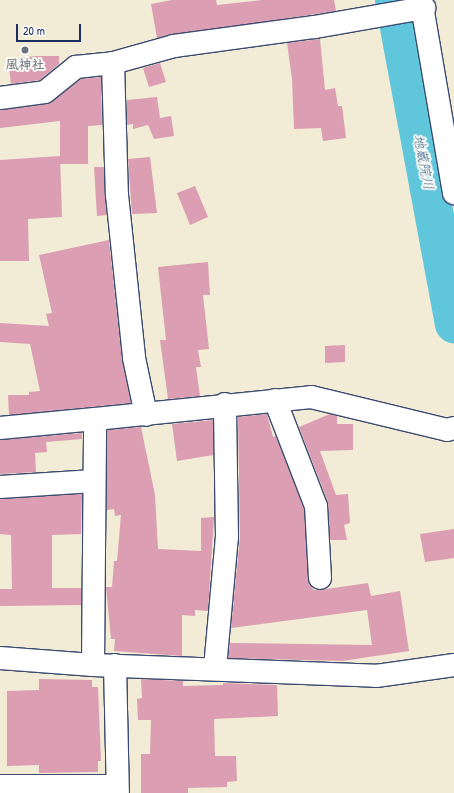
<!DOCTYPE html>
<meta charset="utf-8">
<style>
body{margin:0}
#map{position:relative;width:454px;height:793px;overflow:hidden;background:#f2ebd5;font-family:"Patrick Hand","Klee One",sans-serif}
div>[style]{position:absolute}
.river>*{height:39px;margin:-19.5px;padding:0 19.5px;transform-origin:19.5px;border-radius:19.5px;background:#5fc6dc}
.building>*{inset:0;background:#db9eb2}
.roads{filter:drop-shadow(1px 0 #3b4b70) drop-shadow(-1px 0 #3b4b70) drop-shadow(0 1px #3b4b70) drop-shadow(0 -1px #3b4b70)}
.minor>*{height:22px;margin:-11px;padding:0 11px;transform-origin:11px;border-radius:11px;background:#fff}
.dots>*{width:11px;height:11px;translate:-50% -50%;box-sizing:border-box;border:2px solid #fdfcf7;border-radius:50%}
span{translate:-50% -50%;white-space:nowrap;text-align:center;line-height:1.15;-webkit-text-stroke:4px #fdfcf7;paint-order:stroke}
.worship-label{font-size:13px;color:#5b616d;font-weight:700}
.water-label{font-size:14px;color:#2f5c84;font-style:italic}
.scale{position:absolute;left:16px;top:24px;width:65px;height:18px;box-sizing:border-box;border:2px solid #1b2f5e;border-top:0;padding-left:5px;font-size:12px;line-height:14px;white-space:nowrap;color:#1b2f5e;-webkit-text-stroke:3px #fdfcf7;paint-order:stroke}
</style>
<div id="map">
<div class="river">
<i style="left:394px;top:0;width:329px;rotate:79.5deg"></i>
</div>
<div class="building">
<i style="clip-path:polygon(172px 0,216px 0,217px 5px,262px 0,334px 0,336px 11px,157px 38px,151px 4px)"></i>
<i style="clip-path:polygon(320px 39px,325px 90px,335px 88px,338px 106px,342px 106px,346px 138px,323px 141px,321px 128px,294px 129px,292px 79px,287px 43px)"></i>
<i style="clip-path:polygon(36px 56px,59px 56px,59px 64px,40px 80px,11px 84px,8px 60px)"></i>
<i style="clip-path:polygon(160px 63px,166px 82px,149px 87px,143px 68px)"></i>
<i style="clip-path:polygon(101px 77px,102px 125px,88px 126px,88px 164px,60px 164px,60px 121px,0 128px,0 110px,47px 104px,81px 79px)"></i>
<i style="clip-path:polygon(157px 97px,160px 118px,171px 116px,174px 136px,154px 139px,148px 125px,133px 129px,133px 124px,127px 125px,127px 100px)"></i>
<i style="clip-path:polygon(60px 156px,62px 217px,28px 219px,29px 261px,0 261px,0 160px)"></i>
<i style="clip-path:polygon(150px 157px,157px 213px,132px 214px,128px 159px)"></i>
<i style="clip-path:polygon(94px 167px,104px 167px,107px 215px,97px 216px)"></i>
<i style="clip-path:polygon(195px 186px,208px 217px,190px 225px,177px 193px)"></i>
<i style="clip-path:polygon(109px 240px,122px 359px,131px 403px,9px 415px,8px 395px,29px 395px,29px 392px,40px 391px,30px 344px,0 342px,0 323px,49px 326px,46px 314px,52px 313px,39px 255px)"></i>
<i style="clip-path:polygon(208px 262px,210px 295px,203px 295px,209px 349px,198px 350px,201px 367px,196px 367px,200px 396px,168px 399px,160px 340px,166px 340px,158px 267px)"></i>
<i style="clip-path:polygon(345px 345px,345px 362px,325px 363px,325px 346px)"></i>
<i style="clip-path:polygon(267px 414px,273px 437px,276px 436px,304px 509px,309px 584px,314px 590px,320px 590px,368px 583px,371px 596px,400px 591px,409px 651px,342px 661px,228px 658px,230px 643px,372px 645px,367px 610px,231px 628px,240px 537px,238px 417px)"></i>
<i style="clip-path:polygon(330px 414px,337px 416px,337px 424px,353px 424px,353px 450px,320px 451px,336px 495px,348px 494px,350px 523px,344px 525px,347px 540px,330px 540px,328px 502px,299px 427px)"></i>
<i style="clip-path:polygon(213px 420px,213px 455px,177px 461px,172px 424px)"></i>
<i style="clip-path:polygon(141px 427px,155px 495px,158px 549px,201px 551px,201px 518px,214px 517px,208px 611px,195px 610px,195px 616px,182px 615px,182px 656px,114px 651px,115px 639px,111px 639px,106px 587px,112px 587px,114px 561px,117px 561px,121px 515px,115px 516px,114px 509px,107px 510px,107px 430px)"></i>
<i style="clip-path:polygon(82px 433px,82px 439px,46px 442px,47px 452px,35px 453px,36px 472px,0 474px,0 440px)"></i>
<i style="clip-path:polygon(82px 494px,81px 534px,52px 535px,52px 588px,81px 588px,81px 605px,0 606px,0 589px,12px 589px,11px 535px,0 534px,0 499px)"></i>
<i style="clip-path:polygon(454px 529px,454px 558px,425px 562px,420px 534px)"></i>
<i style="clip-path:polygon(39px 679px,92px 680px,92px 687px,98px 687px,101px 761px,98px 761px,98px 772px,39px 773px,39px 765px,7px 766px,7px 691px,39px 690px)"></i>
<i style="clip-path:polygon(141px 679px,183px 681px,183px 686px,223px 685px,223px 683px,277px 685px,278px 716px,214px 719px,215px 756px,236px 756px,237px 781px,227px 782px,227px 787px,188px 788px,188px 793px,141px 793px,141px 754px,150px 754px,151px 720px,138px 720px,137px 699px,142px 698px)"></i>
</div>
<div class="roads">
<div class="minor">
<i style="left:421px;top:0;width:196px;rotate:80.3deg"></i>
<i style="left:113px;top:63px;width:132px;rotate:88.3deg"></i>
<i style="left:117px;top:195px;width:164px;rotate:84deg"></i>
<i style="left:134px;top:358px;width:58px;rotate:78.1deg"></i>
<i style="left:0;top:98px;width:45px;rotate:-7.6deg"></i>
<i style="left:45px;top:92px;width:40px;rotate:-39deg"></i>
<i style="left:76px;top:67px;width:37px;rotate:-6deg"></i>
<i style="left:113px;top:63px;width:63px;rotate:-15.6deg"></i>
<i style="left:174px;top:46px;width:142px;rotate:-7.7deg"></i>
<i style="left:315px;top:27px;width:111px;rotate:-9.9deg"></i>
<i style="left:275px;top:400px;width:114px;rotate:68.9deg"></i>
<i style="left:316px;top:506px;width:72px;rotate:86.8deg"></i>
<i style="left:0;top:428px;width:95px;rotate:-5.4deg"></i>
<i style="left:0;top:487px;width:94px;rotate:-3.7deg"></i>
<i style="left:0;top:658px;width:93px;rotate:4.3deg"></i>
<i style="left:93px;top:665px;width:283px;rotate:2.2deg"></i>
<i style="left:376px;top:676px;width:79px;rotate:-8deg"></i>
<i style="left:93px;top:665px;width:246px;rotate:-89.5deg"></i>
<i style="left:95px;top:419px;width:217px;rotate:-5.8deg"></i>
<i style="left:311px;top:397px;width:140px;rotate:13.6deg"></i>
<i style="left:447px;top:430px;width:7px;rotate:-16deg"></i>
<i style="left:115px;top:665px;width:128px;rotate:88.7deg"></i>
<i style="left:215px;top:668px;width:132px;rotate:-84.8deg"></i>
<i style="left:227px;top:537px;width:133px;rotate:-90.9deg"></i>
<i style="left:0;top:786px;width:117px"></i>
</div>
</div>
<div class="dots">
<i style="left:25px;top:50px;background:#6b7280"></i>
</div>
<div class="worship-label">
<span style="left:25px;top:64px">風神社</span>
</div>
<div class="water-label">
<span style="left:424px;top:162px;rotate:79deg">地蔵院川</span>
</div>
<div class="scale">20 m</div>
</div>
